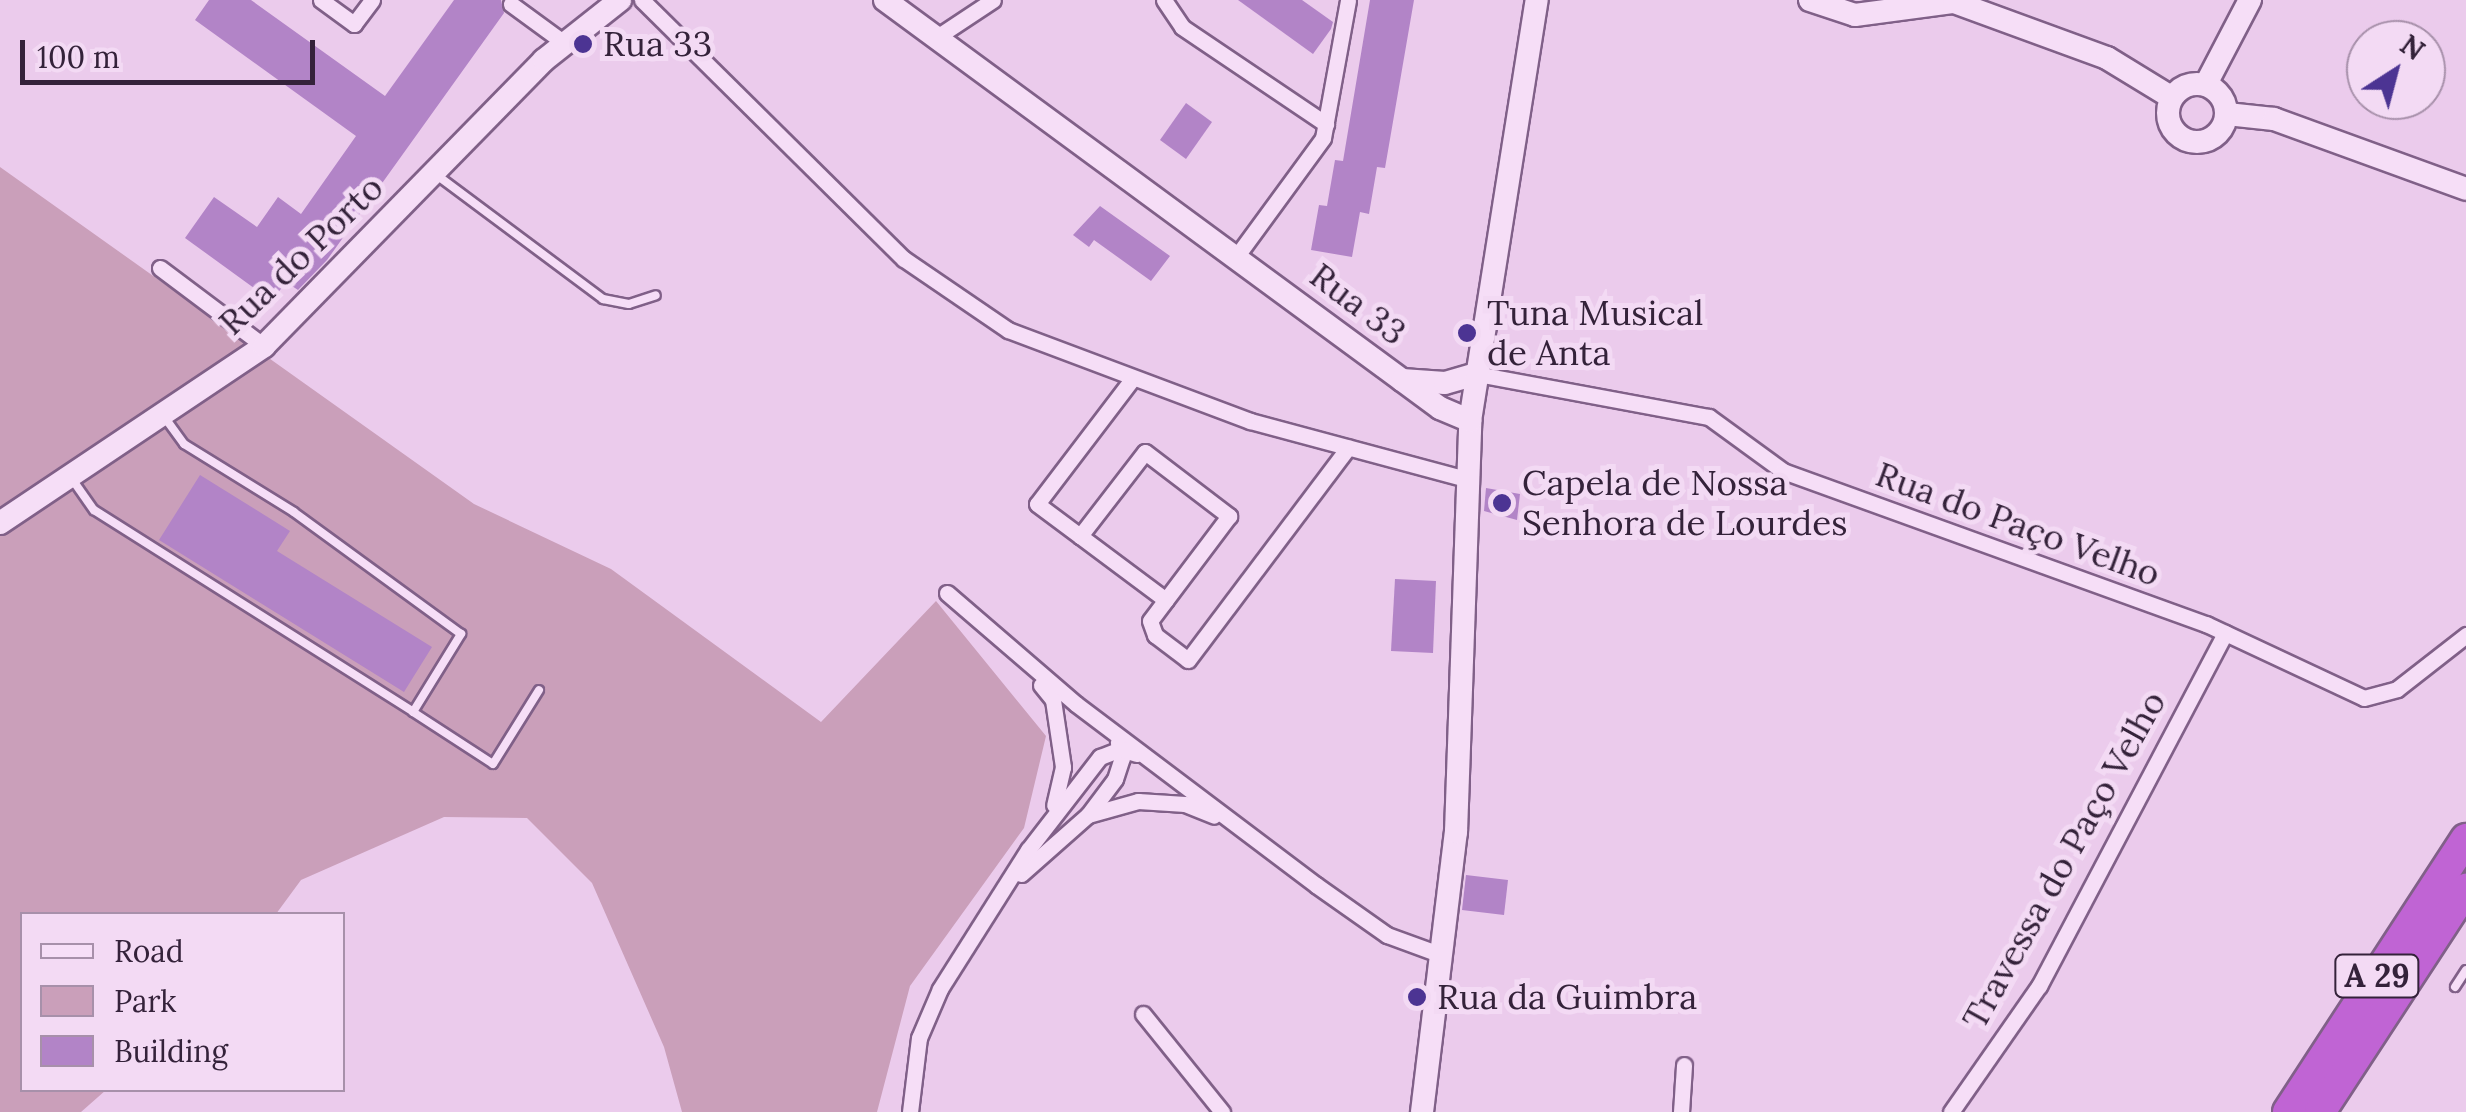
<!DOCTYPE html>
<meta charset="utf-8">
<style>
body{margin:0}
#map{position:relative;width:2466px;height:1112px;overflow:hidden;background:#ebcbec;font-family:Lora,serif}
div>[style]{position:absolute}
.green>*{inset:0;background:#ca9fba}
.building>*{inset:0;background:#b284c7}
.roads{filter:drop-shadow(2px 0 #806088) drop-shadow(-2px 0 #806088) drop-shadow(0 2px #806088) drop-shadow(0 -2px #806088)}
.lane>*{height:8px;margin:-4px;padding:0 4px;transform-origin:4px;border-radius:4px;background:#f6def7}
.street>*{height:15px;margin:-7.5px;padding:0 7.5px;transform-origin:7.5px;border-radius:7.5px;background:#f6def7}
.secondary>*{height:22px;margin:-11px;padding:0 11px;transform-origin:11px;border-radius:11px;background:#f6def7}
.secondary>.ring{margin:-11px;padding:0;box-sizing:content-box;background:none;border:22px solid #f6def7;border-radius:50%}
.highway>*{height:30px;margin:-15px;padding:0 15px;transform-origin:15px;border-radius:15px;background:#c064d4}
.dots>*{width:28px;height:28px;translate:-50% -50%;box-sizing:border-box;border:5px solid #f3daf4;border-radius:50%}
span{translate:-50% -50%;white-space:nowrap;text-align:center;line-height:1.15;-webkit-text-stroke:10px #f3daf4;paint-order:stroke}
.shield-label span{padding:2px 8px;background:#f3daf4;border:2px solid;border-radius:8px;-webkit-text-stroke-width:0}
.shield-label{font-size:32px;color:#34223a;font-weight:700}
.poi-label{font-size:35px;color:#34223a}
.left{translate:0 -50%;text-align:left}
.street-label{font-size:35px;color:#34223a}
.legend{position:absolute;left:20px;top:912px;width:325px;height:180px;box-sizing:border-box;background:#f3daf4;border:2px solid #a790aa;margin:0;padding:12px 18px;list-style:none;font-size:30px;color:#34223a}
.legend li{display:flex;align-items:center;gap:20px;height:50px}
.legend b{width:50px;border:2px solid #a790aa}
.north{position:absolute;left:2346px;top:20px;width:100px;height:100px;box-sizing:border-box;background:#f3daf4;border:2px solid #a790aa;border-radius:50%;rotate:36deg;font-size:28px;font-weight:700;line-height:40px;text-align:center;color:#34223a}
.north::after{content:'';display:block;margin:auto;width:35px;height:45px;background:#4c3493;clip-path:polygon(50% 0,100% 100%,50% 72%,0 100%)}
.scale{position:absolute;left:20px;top:40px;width:295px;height:45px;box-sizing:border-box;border:5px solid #34223a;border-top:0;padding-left:12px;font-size:30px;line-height:35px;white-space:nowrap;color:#34223a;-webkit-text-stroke:8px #f3daf4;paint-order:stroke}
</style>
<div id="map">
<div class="green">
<i style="clip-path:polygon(0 167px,474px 504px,611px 569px,821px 722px,936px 601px,1046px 736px,1024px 828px,910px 986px,877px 1112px,682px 1112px,664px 1047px,592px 883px,527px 818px,444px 817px,301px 880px,276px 914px,22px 914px,22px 1090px,106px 1090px,81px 1112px,0 1112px)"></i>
</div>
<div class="building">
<i style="clip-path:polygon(209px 0,251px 0,385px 96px,454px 0,501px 0,504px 13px,327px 260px,298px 290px,286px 282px,272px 301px,185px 238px,214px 197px,257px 227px,278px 197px,301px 214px,356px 136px,195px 20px)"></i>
<i style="clip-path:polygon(1238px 0,1302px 0,1333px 22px,1331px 29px,1313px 54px)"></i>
<i style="clip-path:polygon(1370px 0,1414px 0,1385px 168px,1377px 167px,1369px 214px,1360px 212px,1352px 257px,1311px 250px,1319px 205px,1327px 206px,1335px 160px,1343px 161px)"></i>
<i style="clip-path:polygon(1186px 103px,1212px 122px,1186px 159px,1160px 140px)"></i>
<i style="clip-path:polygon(1100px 206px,1170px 256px,1151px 281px,1094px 240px,1089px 247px,1073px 235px)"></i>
<i style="clip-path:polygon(200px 475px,290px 531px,277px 551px,432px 647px,404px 692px,159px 540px)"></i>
<i style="clip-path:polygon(1486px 488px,1520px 494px,1517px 520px,1484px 511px)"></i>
<i style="clip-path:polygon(1395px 579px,1436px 581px,1433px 653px,1391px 651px)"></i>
<i style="clip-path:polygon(1466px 875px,1508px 880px,1504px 915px,1462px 910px)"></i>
</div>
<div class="roads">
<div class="lane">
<i style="left:438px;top:176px;width:206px;rotate:36.7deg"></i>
<i style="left:603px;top:299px;width:26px;rotate:11deg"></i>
<i style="left:629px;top:304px;width:28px;rotate:-18deg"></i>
<i style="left:72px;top:479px;width:38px;rotate:55deg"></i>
<i style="left:94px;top:510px;width:378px;rotate:32.3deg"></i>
<i style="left:413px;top:712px;width:92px;rotate:-58.4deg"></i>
<i style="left:461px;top:634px;width:207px;rotate:-143.9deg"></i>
<i style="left:294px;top:512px;width:129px;rotate:-148.3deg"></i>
<i style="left:184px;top:444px;width:32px;rotate:-126deg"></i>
<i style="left:413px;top:712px;width:95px;rotate:33deg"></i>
<i style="left:493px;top:764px;width:87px;rotate:-58.1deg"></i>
<i style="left:2455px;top:987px;width:20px;rotate:-57deg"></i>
</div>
<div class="street">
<i style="left:321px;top:0;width:41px;rotate:36deg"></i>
<i style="left:354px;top:24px;width:30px;rotate:-53deg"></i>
<i style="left:642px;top:0;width:368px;rotate:44.7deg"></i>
<i style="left:904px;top:259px;width:126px;rotate:34.3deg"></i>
<i style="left:1008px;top:330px;width:259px;rotate:20.6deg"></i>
<i style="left:1250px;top:421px;width:224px;rotate:15deg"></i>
<i style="left:1164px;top:0;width:32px;rotate:56deg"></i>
<i style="left:1182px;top:27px;width:174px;rotate:34deg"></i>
<i style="left:511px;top:4px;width:64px;rotate:36.2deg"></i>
<i style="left:937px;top:37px;width:67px;rotate:-33.5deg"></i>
<i style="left:1236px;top:257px;width:147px;rotate:-53.8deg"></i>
<i style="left:1323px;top:138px;width:140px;rotate:-79.7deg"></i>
<i style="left:160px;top:268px;width:130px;rotate:36.9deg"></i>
<i style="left:1477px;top:374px;width:236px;rotate:10.5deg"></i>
<i style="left:1709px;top:417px;width:92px;rotate:36.1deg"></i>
<i style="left:1783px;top:471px;width:450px;rotate:19.9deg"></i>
<i style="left:2206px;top:624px;width:174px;rotate:25.1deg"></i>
<i style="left:2364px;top:698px;width:34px;rotate:-15deg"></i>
<i style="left:2397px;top:689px;width:88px;rotate:-38deg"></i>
<i style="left:1133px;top:378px;width:158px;rotate:127.3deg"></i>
<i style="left:1037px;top:504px;width:54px;rotate:36.7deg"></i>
<i style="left:1080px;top:536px;width:106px;rotate:-52.3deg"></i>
<i style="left:1145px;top:452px;width:106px;rotate:37.3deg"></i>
<i style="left:1229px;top:516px;width:131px;rotate:127deg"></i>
<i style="left:1150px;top:621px;width:15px;rotate:70deg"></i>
<i style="left:1155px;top:635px;width:41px;rotate:37.1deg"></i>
<i style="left:1188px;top:660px;width:266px;rotate:-53deg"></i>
<i style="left:1080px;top:536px;width:107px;rotate:36.7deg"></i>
<i style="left:947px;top:593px;width:170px;rotate:40.7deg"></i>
<i style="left:1076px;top:704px;width:301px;rotate:37deg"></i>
<i style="left:1316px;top:885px;width:87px;rotate:35.2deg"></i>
<i style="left:1387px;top:935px;width:55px;rotate:20.1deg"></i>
<i style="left:1041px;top:685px;width:19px;rotate:51deg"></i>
<i style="left:1053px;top:700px;width:68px;rotate:81.5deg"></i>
<i style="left:1063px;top:767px;width:39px;rotate:103deg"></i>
<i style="left:1088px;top:815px;width:52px;rotate:-15.6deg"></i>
<i style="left:1138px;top:801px;width:47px;rotate:3.7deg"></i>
<i style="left:1185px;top:804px;width:31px;rotate:22deg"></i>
<i style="left:1021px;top:874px;width:89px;rotate:-41.4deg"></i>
<i style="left:1088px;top:815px;width:45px;rotate:-53.1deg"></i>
<i style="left:1115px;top:779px;width:22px;rotate:-72deg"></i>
<i style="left:1122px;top:758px;width:16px;rotate:-105deg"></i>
<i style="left:1143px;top:1014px;width:126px;rotate:51.1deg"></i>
<i style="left:910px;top:1112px;width:75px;rotate:-83.1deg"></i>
<i style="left:919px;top:1038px;width:53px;rotate:-66.8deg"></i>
<i style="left:940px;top:989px;width:165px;rotate:-57.7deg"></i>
<i style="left:1028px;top:850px;width:118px;rotate:-52.3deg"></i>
<i style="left:1100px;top:757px;width:22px;rotate:-21deg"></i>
<i style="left:1121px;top:749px;width:16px;rotate:18deg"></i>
<i style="left:1681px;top:1112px;width:47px;rotate:-86.3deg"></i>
<i style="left:1951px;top:1112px;width:154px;rotate:-55.1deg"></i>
<i style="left:2039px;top:986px;width:399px;rotate:-62.2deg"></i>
</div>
<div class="secondary">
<i style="left:885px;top:0;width:689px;rotate:36.32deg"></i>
<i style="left:1440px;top:408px;width:33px;rotate:23deg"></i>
<i style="left:1810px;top:0;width:47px;rotate:18.4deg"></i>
<i style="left:1855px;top:15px;width:100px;rotate:-7.5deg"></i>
<i style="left:1954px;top:2px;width:163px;rotate:20.1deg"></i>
<i style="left:2107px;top:58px;width:75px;rotate:31.4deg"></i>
<i class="ring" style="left:2168px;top:84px;width:36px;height:36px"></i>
<i style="left:2206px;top:84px;width:95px;rotate:-62.4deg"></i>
<i style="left:2227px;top:114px;width:47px;rotate:6.1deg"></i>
<i style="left:2274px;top:119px;width:204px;rotate:20deg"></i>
<i style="left:1402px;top:380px;width:43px;rotate:4deg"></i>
<i style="left:1445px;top:383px;width:33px;rotate:-16deg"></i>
<i style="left:0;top:523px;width:318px;rotate:-33.8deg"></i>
<i style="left:264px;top:346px;width:400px;rotate:-45.6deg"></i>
<i style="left:544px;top:60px;width:97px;rotate:-38.3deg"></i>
<i style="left:1422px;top:1112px;width:282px;rotate:-83.1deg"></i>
<i style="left:1456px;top:832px;width:411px;rotate:-88deg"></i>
<i style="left:1470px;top:421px;width:426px;rotate:-81deg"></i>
</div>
<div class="highway">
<i style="left:2288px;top:1112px;width:326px;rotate:-56.9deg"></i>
<i style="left:2320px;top:1112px;width:267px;rotate:-56.8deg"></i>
</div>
</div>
<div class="dots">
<i style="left:583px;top:44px;background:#4c3493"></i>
<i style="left:1467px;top:333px;background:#4c3493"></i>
<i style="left:1502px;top:503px;background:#4c3493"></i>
<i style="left:1417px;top:997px;background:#4c3493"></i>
</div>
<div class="shield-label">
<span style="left:2377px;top:976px">A 29</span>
</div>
<div class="poi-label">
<span class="left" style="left:603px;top:44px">Rua 33</span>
<span class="left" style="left:1487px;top:333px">Tuna Musical<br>de Anta</span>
<span class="left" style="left:1522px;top:503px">Capela de Nossa<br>Senhora de Lourdes</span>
<span class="left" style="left:1437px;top:997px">Rua da Guimbra</span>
</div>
<div class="street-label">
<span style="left:301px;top:255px;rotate:-44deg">Rua do Porto</span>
<span style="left:1358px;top:304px;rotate:37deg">Rua 33</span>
<span style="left:2018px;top:524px;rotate:20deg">Rua do Paço Velho</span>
<span style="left:2064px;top:860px;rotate:-61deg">Travessa do Paço Velho</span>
</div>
<ul class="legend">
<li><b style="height:12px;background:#f6def7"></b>Road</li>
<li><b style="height:28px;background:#ca9fba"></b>Park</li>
<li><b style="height:28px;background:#b284c7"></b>Building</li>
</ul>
<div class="north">N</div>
<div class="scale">100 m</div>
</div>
